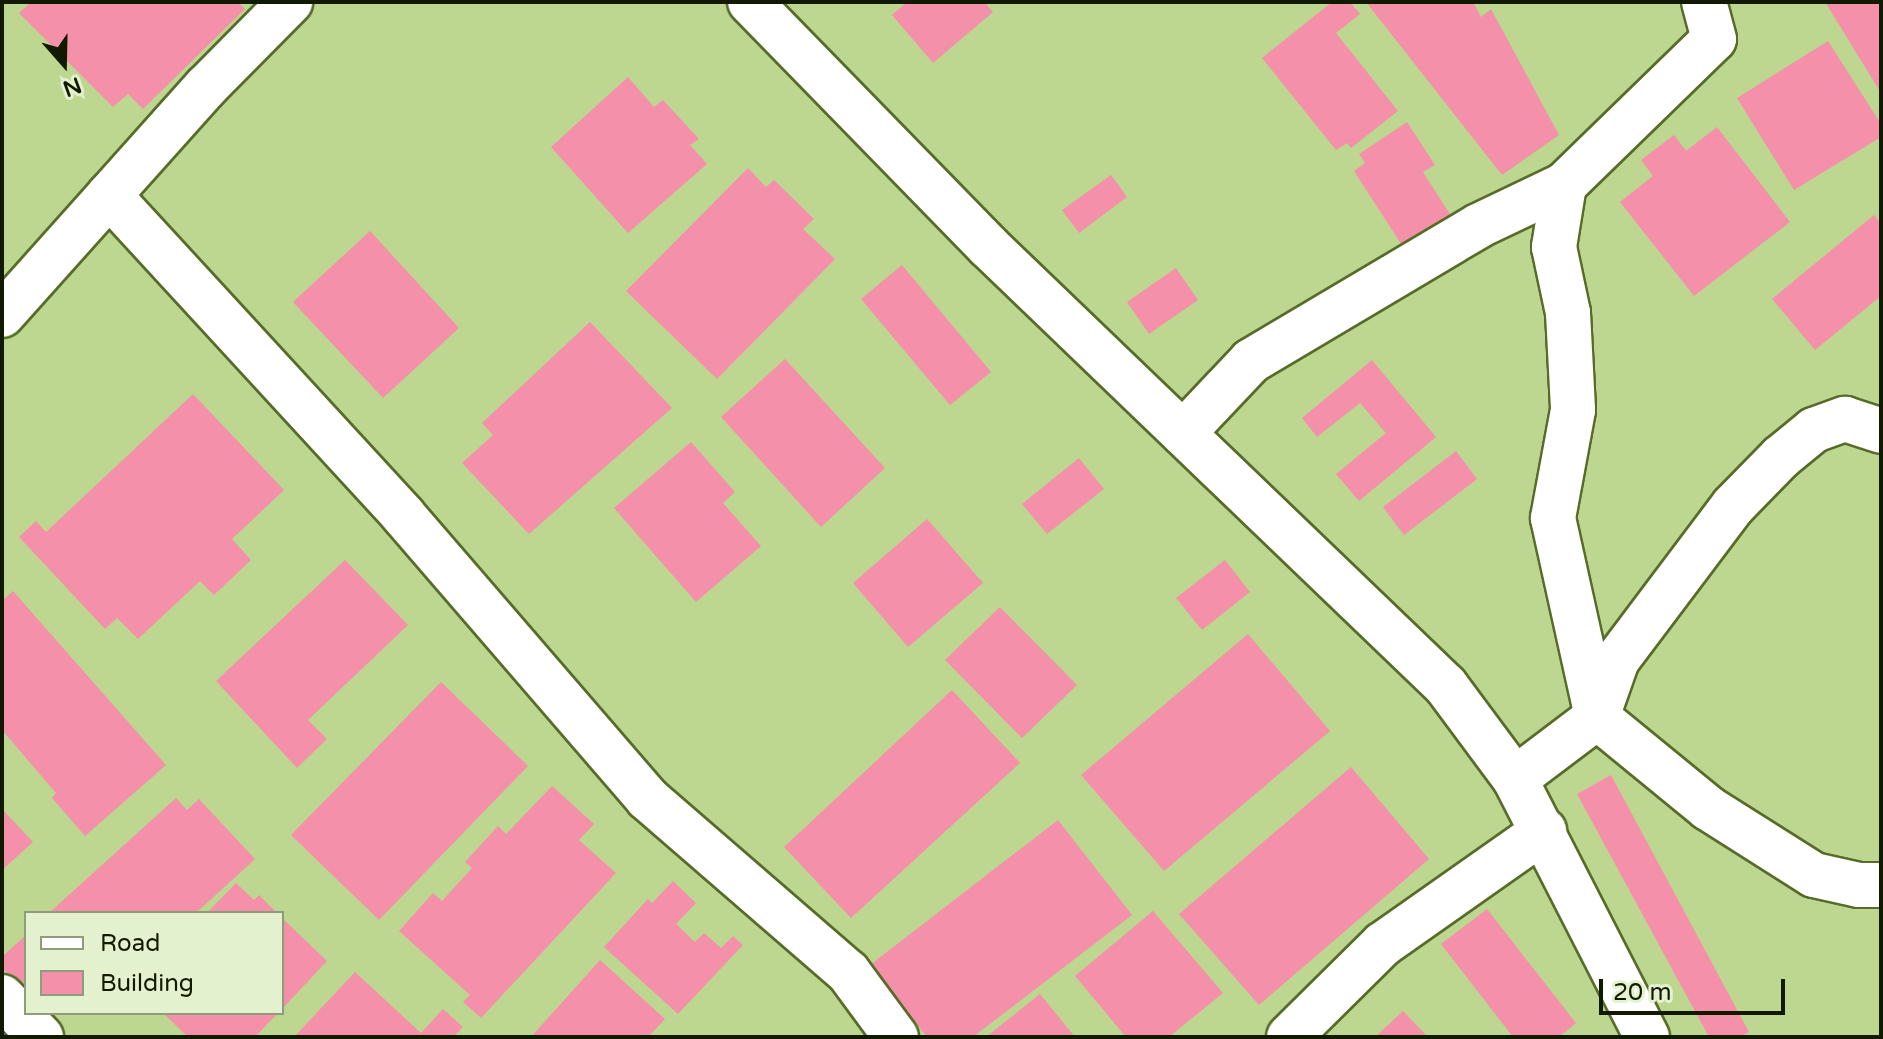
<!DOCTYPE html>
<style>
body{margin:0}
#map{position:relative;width:1883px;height:1039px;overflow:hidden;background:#bdd690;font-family:"Varela Round",sans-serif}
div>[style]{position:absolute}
.building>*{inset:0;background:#f490a9}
.roads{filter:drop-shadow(2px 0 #576c29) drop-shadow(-2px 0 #576c29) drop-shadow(0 2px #576c29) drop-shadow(0 -2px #576c29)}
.minor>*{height:44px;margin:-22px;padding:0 22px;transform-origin:22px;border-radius:22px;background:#fff}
span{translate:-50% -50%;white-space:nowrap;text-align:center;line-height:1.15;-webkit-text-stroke:6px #e4f1ce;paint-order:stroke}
.frame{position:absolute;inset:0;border:4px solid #111900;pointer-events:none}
.legend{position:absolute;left:24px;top:911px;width:260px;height:104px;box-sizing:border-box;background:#e4f1ce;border:2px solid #909b7c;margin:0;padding:10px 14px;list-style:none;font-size:24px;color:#111900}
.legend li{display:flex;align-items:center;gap:16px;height:40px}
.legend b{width:40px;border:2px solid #909b7c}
.north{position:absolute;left:24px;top:24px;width:80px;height:80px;-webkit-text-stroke:6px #e4f1ce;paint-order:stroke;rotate:160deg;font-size:22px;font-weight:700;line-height:32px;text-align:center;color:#111900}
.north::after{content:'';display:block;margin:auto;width:28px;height:36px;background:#111900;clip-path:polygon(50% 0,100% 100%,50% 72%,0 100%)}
.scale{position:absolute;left:1599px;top:979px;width:186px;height:36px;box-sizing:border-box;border:4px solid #111900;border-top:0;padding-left:10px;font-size:24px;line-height:28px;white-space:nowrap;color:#111900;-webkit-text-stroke:6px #e4f1ce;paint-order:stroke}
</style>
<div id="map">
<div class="building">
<i style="clip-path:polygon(31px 2px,238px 2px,245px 9px,143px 109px,128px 94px,113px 107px,19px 13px)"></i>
<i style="clip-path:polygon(907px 2px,984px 2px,993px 12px,933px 63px,892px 15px)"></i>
<i style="clip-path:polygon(1332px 2px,1350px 2px,1360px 14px,1336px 33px,1398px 111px,1351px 148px,1347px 143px,1336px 150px,1262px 58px)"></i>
<i style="clip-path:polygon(1366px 2px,1473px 2px,1481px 17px,1491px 9px,1559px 135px,1502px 175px)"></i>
<i style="clip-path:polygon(1825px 2px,1881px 2px,1881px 93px)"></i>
<i style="clip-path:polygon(1828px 41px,1881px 124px,1881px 137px,1794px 190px,1737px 98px)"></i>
<i style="clip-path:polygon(628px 77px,654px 107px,663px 100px,699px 139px,690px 145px,707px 164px,628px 233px,551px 147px)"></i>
<i style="clip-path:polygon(1407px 122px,1435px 165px,1423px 172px,1455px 222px,1407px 253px,1354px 171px,1365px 163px,1359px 154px)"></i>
<i style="clip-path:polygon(1717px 127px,1790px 222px,1694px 296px,1620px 202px,1653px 176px,1641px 160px,1674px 135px,1686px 151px)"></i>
<i style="clip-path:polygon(748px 168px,766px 187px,774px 180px,814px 219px,803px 229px,835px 259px,717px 379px,626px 291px)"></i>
<i style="clip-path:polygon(1111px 175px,1127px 197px,1079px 233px,1062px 210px)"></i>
<i style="clip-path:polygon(1874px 215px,1881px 224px,1881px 296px,1815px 350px,1772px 299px)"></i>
<i style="clip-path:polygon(370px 231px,459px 328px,383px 398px,293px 302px)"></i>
<i style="clip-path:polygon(902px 265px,991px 372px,950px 405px,861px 299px)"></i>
<i style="clip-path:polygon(1176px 268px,1198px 300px,1149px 334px,1127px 302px)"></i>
<i style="clip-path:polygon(590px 322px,672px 408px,529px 534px,462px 463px,493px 435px,482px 423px)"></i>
<i style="clip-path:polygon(785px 359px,885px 468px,821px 527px,721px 417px)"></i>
<i style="clip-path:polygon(1372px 360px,1436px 437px,1359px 501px,1336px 474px,1386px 433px,1360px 403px,1317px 437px,1302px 418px)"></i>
<i style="clip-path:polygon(193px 394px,284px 490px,232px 539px,251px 560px,214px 595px,200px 581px,138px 639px,117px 618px,105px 629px,19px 537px,36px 521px,46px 532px)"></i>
<i style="clip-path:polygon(691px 442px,735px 492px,723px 503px,761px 546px,696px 602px,614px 508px)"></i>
<i style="clip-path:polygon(1456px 451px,1477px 479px,1404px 535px,1383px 507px)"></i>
<i style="clip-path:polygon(1079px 458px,1104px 489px,1047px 534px,1022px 504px)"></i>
<i style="clip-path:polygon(927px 519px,983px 583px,908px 647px,853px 583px)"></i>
<i style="clip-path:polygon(345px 560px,408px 625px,308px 720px,327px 739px,297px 768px,216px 681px)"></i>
<i style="clip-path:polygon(1225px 560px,1250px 592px,1202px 630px,1176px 598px)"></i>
<i style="clip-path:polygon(13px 591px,166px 765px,85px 836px,52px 798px,56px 793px,2px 730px,2px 601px)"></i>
<i style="clip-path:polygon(1000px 607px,1077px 685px,1022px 738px,945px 660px)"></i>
<i style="clip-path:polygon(1248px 634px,1330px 731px,1164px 871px,1081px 775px)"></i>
<i style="clip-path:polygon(441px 682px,528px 766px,379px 920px,291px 835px)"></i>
<i style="clip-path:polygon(952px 690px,1020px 763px,851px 918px,784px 847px)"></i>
<i style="clip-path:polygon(1351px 767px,1429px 859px,1259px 1005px,1179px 914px)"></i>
<i style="clip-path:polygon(1611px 775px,1749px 1032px,1740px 1037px,1709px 1037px,1577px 794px)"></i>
<i style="clip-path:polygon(552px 786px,594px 824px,579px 840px,616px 873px,481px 1018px,463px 1002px,470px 995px,399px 931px,433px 893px,442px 901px,472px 868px,465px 862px,498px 826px,506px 834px)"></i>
<i style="clip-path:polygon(176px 798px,187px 810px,199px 799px,255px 859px,196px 913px,49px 913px)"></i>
<i style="clip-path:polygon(2px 809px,33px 842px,2px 870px)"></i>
<i style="clip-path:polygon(1058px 820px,1132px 915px,973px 1037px,927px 1037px,870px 965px)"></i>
<i style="clip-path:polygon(673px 881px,696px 903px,676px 924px,695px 942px,704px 933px,721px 948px,733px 936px,743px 945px,678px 1014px,604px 947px,648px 899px,652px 903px)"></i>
<i style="clip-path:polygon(236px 883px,254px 900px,259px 895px,277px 913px,207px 913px)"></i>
<i style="clip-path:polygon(1487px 909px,1576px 1023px,1559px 1037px,1513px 1037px,1441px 944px)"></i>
<i style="clip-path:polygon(1153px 911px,1223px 993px,1169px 1037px,1126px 1037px,1075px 976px)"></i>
<i style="clip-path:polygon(282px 918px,327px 961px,282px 1009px)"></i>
<i style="clip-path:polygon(26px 935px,26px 980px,20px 986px,2px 968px,2px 957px)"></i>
<i style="clip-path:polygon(600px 960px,665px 1019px,648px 1037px,531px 1037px)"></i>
<i style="clip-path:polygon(355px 972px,421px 1033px,443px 1009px,463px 1027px,453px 1037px,294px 1037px)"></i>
<i style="clip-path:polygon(1040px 994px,1075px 1037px,986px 1037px)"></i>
<i style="clip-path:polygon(1403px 1011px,1428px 1037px,1375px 1037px)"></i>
<i style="clip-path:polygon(163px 1013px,278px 1013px,255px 1037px,188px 1037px)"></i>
</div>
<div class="roads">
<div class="minor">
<i style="left:750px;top:2px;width:341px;rotate:45.7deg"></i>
<i style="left:988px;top:246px;width:635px;rotate:43.85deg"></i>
<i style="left:1446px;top:686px;width:116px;rotate:53.4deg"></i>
<i style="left:1515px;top:779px;width:290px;rotate:62.9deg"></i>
<i style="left:1564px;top:185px;width:209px;rotate:-44.2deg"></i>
<i style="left:1714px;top:39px;width:38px;rotate:-105deg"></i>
<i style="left:109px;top:195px;width:435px;rotate:47.4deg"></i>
<i style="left:403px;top:515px;width:374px;rotate:49.2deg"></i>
<i style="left:647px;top:798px;width:266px;rotate:40.9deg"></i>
<i style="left:848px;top:972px;width:81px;rotate:53.6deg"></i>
<i style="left:2px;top:315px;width:306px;rotate:-48.2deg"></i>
<i style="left:206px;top:87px;width:120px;rotate:-45.3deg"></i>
<i style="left:1183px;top:433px;width:99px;rotate:-46.6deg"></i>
<i style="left:1251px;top:361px;width:264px;rotate:-30.7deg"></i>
<i style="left:1478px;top:226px;width:95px;rotate:-25.5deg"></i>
<i style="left:1564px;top:185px;width:63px;rotate:99.2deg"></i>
<i style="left:1554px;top:247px;width:67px;rotate:78deg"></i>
<i style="left:1568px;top:313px;width:97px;rotate:87deg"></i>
<i style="left:1573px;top:410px;width:110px;rotate:100.5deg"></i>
<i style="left:1553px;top:518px;width:204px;rotate:77.5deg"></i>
<i style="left:1597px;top:717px;width:144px;rotate:39.3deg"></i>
<i style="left:1708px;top:808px;width:125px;rotate:32.3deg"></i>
<i style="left:1814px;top:875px;width:46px;rotate:12.5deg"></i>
<i style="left:1859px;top:885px;width:22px"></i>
<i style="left:1515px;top:779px;width:103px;rotate:-37.1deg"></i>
<i style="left:1597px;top:717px;width:60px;rotate:-70.7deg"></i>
<i style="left:1617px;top:660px;width:193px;rotate:-53deg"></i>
<i style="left:1733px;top:506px;width:69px;rotate:-45.6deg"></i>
<i style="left:1781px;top:457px;width:43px;rotate:-39.3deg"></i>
<i style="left:1814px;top:430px;width:33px;rotate:-20deg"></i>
<i style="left:1845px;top:419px;width:38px;rotate:18deg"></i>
<i style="left:2px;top:997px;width:56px;rotate:45.7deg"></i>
<i style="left:1289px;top:1037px;width:132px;rotate:-44.7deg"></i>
<i style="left:1383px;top:944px;width:197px;rotate:-35.1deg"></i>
</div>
</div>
<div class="frame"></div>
<ul class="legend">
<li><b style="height:10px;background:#fff"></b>Road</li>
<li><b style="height:22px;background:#f490a9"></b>Building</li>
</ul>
<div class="north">N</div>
<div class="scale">20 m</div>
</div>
